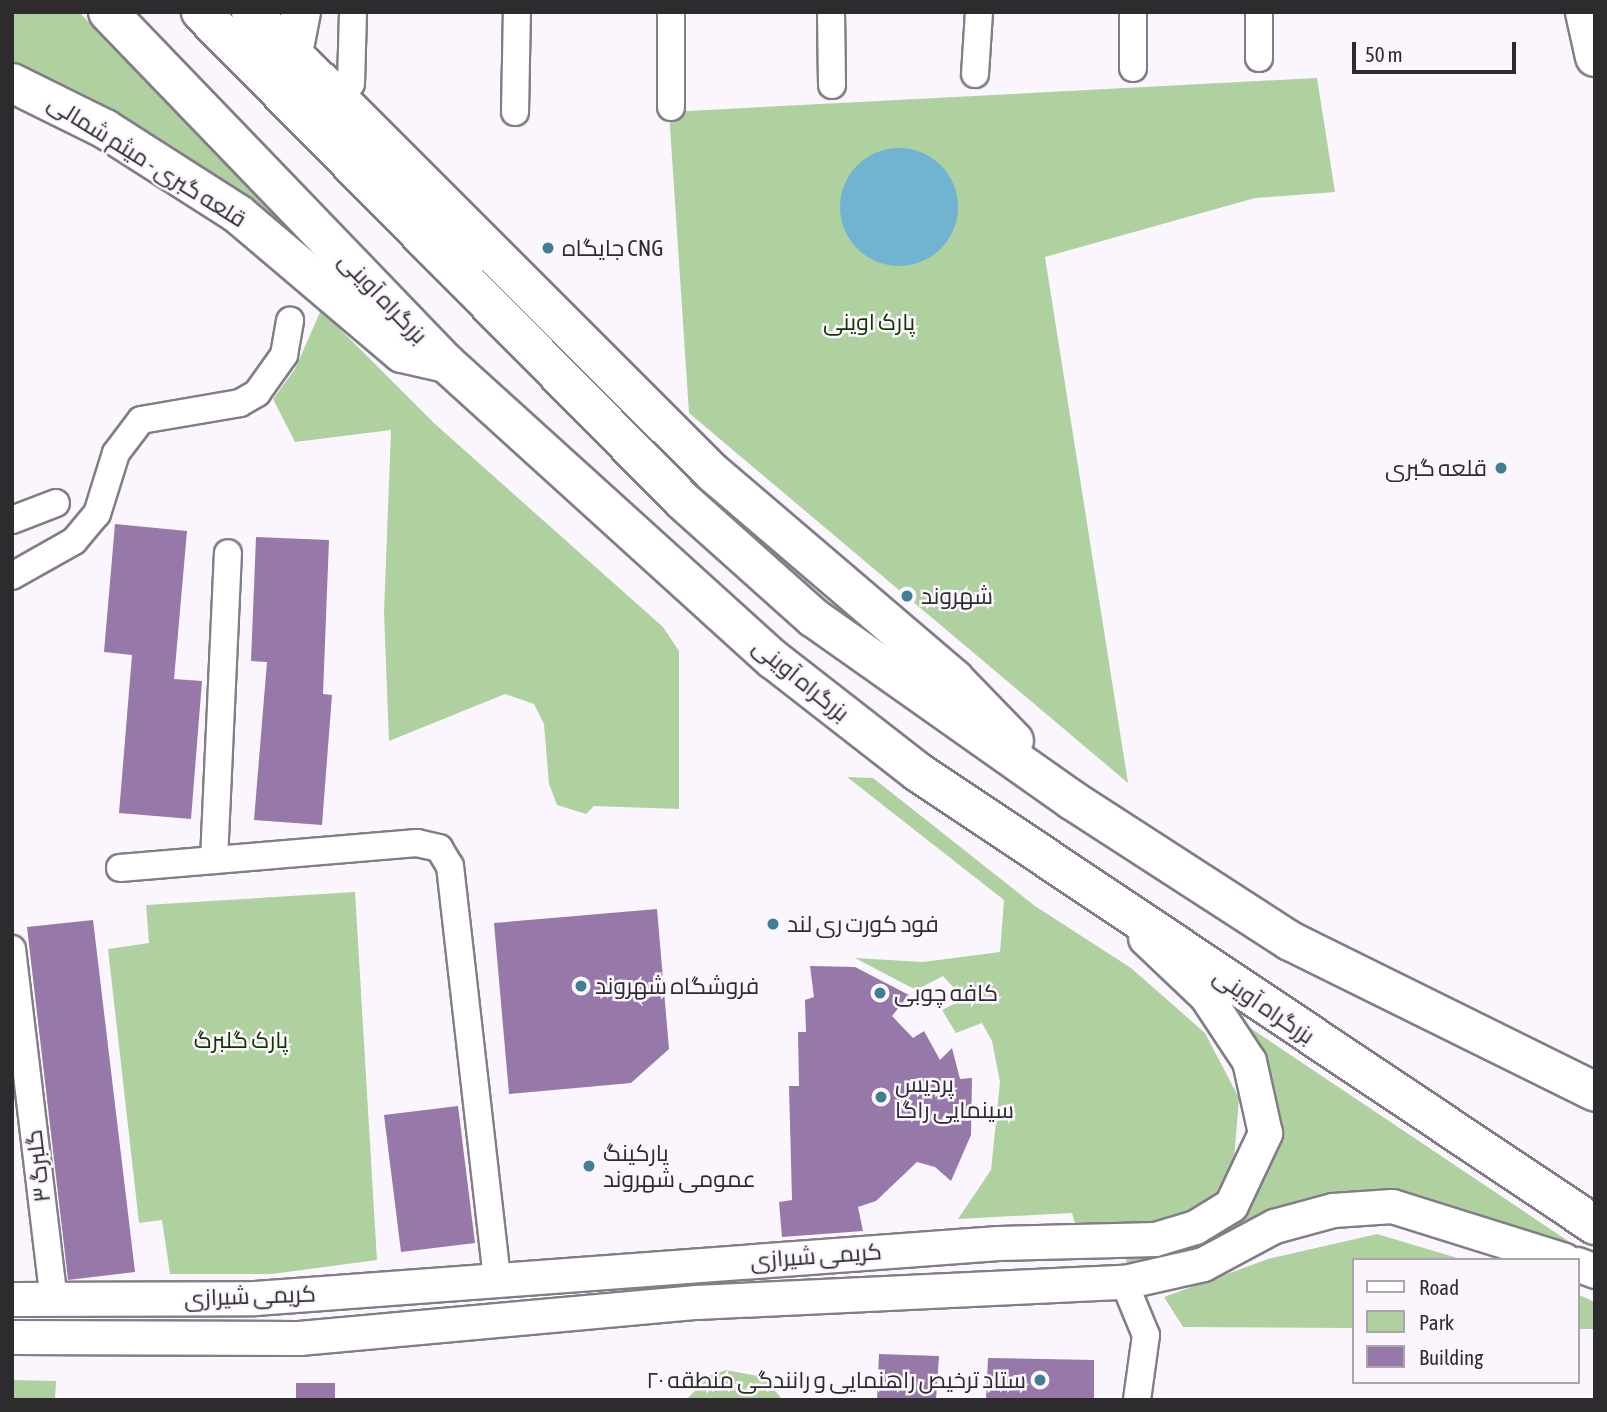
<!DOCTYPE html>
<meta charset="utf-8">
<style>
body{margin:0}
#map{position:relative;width:1607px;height:1412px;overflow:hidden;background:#fbf6fe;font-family:"Asap Condensed",Cairo,sans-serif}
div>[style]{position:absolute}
.green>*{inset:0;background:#aed19f}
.water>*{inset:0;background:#71b4d1}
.round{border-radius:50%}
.building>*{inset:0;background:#9678a9}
.roads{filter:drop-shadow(2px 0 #827d86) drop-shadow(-2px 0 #827d86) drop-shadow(0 2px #827d86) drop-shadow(0 -2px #827d86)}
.minor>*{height:26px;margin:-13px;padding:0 13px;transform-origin:13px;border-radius:13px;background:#fff}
.tertiary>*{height:33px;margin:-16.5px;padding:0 16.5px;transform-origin:16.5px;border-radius:16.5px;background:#fff}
.secondary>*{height:38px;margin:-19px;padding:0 19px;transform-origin:19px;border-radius:19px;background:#fff}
.trunk>*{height:38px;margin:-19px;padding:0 19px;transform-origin:19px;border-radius:19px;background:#fff}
.dots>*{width:19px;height:19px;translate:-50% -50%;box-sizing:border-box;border:4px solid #fbf6fe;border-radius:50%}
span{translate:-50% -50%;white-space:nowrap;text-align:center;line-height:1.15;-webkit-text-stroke:5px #fbf6fe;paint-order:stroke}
.street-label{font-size:23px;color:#2d2b2e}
.poi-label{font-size:23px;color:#2d2b2e}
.left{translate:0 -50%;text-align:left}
.right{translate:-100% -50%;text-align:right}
.park-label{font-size:23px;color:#153500}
.frame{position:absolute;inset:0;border:14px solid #2d2b2e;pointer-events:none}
.legend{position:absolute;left:1352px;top:1258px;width:228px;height:126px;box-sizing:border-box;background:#fbf6fe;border:2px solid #a9a5ab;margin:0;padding:9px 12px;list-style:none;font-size:21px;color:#2d2b2e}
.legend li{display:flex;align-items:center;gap:14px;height:35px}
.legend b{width:35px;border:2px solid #a9a5ab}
.scale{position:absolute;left:1352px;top:42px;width:164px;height:32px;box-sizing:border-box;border:4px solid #2d2b2e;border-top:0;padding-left:9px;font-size:21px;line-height:24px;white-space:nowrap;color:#2d2b2e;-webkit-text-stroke:5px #fbf6fe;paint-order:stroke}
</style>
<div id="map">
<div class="green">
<i style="clip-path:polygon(12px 12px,79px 12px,340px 281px,12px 68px)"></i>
<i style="clip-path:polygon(1317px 78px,1335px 192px,1255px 198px,1045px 257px,1128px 783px,689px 413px,669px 112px)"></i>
<i style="clip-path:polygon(321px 310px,435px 424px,663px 627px,679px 651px,679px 809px,594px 806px,586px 814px,557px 805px,549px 784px,544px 724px,534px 704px,505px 694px,389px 741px,384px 613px,391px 430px,295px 442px,273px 399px,295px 369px)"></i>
<i style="clip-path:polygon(847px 777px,873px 778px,1035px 906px,1131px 968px,1205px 1033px,1239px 1098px,1233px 1172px,1221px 1196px,1173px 1223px,1076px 1227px,1072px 1213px,958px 1219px,991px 1170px,1000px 1082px,992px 1041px,982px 1023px,956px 1033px,942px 1010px,964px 999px,943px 976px,916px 990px,855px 958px,923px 962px,1000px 952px,1004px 900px)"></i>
<i style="clip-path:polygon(355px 892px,377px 1260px,272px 1274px,170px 1274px,162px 1220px,139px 1223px,108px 949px,149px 943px,146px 905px)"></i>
<i style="clip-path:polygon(1237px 1019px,1589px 1255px,1402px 1195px,1221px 1239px,1169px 1261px,1127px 1267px,1126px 1257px,1149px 1255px,1246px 1206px,1264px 1178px,1272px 1151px)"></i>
<i style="clip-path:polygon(1377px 1234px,1464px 1260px,1353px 1260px,1353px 1328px,1183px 1327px,1164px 1297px,1268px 1259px)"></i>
<i style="clip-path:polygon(1577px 1294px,1595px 1302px,1595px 1329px,1577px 1329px)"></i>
<i style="clip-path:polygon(726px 1370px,763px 1377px,783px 1400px,686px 1400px,709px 1376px)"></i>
<i style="clip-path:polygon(12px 1380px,56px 1381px,55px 1400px,12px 1400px)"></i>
</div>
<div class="water">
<i class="round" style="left:840px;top:148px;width:118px;height:118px"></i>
</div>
<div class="building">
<i style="clip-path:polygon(115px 524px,187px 531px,174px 679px,202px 681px,191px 819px,119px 813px,132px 655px,104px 652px)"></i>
<i style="clip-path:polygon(256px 537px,329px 540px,323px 694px,332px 695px,322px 825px,254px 820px,267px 662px,251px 661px)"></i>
<i style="clip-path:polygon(657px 909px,669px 1049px,631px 1083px,509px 1094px,494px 923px)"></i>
<i style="clip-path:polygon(93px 920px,135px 1272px,68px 1280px,27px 927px)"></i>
<i style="clip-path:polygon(810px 966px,855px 967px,909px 995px,892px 1016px,913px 1038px,924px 1031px,940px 1060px,952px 1048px,960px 1079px,972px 1078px,971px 1135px,951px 1181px,935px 1167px,917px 1162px,876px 1201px,858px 1207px,863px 1231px,782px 1237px,779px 1202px,792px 1200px,789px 1086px,799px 1086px,798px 1032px,806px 1032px,805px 1000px,814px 997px)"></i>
<i style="clip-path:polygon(458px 1106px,475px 1243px,401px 1252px,384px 1115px)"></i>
<i style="clip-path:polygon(879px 1354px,939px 1356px,936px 1400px,877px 1400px)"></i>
<i style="clip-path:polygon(988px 1358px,1094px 1360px,1094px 1400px,986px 1400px)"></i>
<i style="clip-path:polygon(296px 1383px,335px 1383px,335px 1400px,296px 1400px)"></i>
</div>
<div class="roads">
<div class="minor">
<i style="left:831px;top:12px;width:73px;rotate:89.2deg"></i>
<i style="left:1259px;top:12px;width:46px;rotate:90deg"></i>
<i style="left:1133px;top:68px;width:56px;rotate:-90deg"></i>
<i style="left:975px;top:74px;width:62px;rotate:-86.3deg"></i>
<i style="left:351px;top:84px;width:72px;rotate:-88.4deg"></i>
<i style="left:671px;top:107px;width:95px;rotate:-90deg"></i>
<i style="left:515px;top:112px;width:100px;rotate:-88.9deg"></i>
<i style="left:12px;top:520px;width:47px;rotate:-21.1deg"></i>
<i style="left:12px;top:576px;width:71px;rotate:-29.4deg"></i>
<i style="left:74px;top:541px;width:35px;rotate:-50deg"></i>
<i style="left:97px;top:514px;width:64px;rotate:-72.7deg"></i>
<i style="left:116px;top:453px;width:41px;rotate:-52.9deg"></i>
<i style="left:141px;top:420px;width:100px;rotate:-9.7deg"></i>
<i style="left:240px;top:403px;width:20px;rotate:-30deg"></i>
<i style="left:257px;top:393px;width:47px;rotate:-54.6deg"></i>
<i style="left:284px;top:355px;width:35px;rotate:-80deg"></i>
<i style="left:214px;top:860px;width:307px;rotate:-87.4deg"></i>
<i style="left:120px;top:868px;width:298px;rotate:-4.8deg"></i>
<i style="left:417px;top:843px;width:23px;rotate:13deg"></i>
<i style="left:439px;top:848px;width:21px;rotate:59deg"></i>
<i style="left:450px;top:866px;width:416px;rotate:83.5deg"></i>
<i style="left:12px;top:949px;width:353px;rotate:83.2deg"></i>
<i style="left:1124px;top:1282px;width:57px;rotate:67.5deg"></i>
<i style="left:1146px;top:1335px;width:66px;rotate:97.9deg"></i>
</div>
<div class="tertiary">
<i style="left:1577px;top:1264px;width:19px;rotate:21deg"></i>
<i style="left:12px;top:1299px;width:243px;rotate:-0.2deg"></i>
<i style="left:255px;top:1298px;width:745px;rotate:-4.23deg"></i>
<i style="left:998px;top:1243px;width:157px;rotate:-1.5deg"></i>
<i style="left:1155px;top:1239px;width:42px;rotate:-16.7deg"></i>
<i style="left:1195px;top:1227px;width:42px;rotate:-31.4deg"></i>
<i style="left:1231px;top:1205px;width:80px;rotate:-64.7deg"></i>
<i style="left:1265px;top:1133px;width:74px;rotate:-102.5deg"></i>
<i style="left:1249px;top:1061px;width:78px;rotate:-123.5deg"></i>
<i style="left:1206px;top:996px;width:84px;rotate:-136.4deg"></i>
<i style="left:12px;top:1337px;width:287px;rotate:0.2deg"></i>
<i style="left:299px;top:1338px;width:399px;rotate:-5.2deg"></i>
<i style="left:696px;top:1302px;width:428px;rotate:-2.7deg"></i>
<i style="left:1124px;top:1282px;width:81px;rotate:-12.8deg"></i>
<i style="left:1203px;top:1264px;width:81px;rotate:-28.2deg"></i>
<i style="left:1274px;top:1226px;width:61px;rotate:-15.2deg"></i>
<i style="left:1333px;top:1210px;width:59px;rotate:-3.9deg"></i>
<i style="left:1392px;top:1206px;width:180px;rotate:17.4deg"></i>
</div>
<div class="secondary">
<i style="left:1585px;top:12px;width:46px;rotate:77.5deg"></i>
<i style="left:293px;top:53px;width:42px;rotate:-79deg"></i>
<i style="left:12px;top:83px;width:104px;rotate:26.3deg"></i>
<i style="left:105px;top:129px;width:158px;rotate:32.6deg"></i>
<i style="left:238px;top:214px;width:215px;rotate:40.3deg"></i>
<i style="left:402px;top:353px;width:45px;rotate:12.8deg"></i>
</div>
<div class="trunk">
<i style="left:108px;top:12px;width:487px;rotate:46.1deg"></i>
<i style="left:446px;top:363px;width:442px;rotate:42.2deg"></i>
<i style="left:774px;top:660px;width:182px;rotate:37.9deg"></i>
<i style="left:918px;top:772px;width:815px;rotate:33.79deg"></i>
<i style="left:201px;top:12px;width:687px;rotate:45.41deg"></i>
<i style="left:683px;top:501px;width:176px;rotate:41.8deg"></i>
<i style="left:814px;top:618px;width:316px;rotate:35.2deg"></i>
<i style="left:1072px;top:800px;width:260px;rotate:32.9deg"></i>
<i style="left:1290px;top:941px;width:340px;rotate:26.3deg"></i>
<i style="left:251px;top:12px;width:653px;rotate:44.94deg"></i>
<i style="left:713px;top:473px;width:317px;rotate:40.5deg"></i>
<i style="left:954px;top:679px;width:86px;rotate:45.9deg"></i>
</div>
</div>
<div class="dots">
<i style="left:548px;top:248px;background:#407e94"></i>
<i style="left:1501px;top:468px;background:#407e94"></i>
<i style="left:907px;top:596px;background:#407e94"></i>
<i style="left:773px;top:924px;background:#407e94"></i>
<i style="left:581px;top:986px;background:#407e94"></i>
<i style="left:880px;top:993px;background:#407e94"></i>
<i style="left:881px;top:1097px;background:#407e94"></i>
<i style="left:589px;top:1166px;background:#407e94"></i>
<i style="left:1040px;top:1380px;background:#407e94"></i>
</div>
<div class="street-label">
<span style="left:147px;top:161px;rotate:32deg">قلعه گبری - میثم شمالی</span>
<span style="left:383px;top:298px;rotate:46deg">بزرگراه آوینی</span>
<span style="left:801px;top:680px;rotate:39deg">بزرگراه آوینی</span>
<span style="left:1264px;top:1006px;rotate:34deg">بزرگراه آوینی</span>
<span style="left:38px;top:1166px;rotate:-97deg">گلبرگ ۳</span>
<span style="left:816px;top:1256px;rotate:-4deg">کریمی شیرازی</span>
<span style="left:250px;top:1296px;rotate:-2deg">کریمی شیرازی</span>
</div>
<div class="poi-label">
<span class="left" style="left:562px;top:248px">جایگاه CNG</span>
<span class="right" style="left:1487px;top:468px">قلعه گبری</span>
<span class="left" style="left:921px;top:596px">شهروند</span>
<span class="left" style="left:787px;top:924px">فود کورت ری لند</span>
<span class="left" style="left:595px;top:986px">فروشگاه شهروند</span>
<span class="left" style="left:894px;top:993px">کافه چوبی</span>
<span class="left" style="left:895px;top:1097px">پردیس<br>سینمایی راگا</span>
<span class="left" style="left:603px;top:1166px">پارکینگ<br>عمومی شهروند</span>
<span class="right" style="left:1026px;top:1380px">ستاد ترخیص راهنمایی و رانندگی منطقه ۲۰</span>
</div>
<div class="park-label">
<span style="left:869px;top:322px">پارک اوینی</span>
<span style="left:241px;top:1040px">پارک گلبرگ</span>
</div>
<div class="frame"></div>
<ul class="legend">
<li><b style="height:9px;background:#fff"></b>Road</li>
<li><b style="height:19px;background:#aed19f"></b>Park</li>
<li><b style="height:19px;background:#9678a9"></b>Building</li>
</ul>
<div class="scale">50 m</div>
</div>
